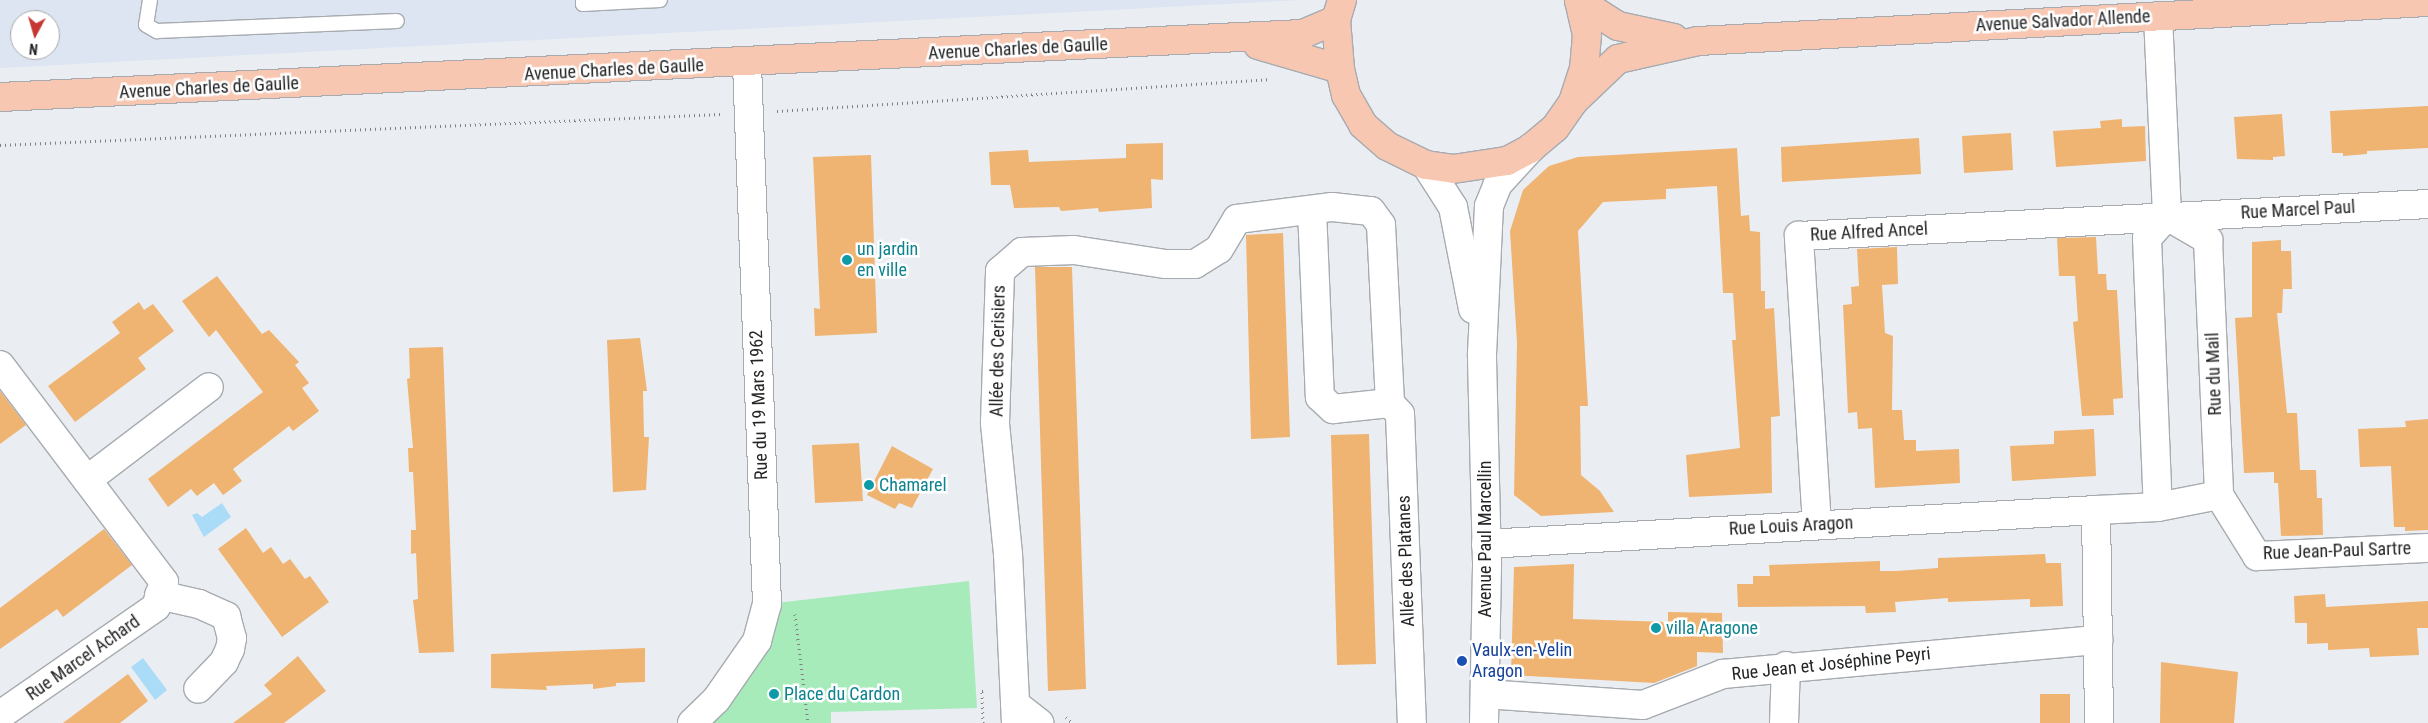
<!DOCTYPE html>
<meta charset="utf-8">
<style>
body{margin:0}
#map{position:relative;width:2428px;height:723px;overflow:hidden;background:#eaeef3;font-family:"Roboto Condensed",sans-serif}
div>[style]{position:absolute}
.built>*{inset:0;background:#dce5f1}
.green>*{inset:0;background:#a7ebbb}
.water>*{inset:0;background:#aadcf8}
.building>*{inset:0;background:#efb372}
.path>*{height:3px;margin-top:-1.5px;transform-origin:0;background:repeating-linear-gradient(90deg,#7e8184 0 1px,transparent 0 5px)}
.roads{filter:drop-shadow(1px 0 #a7abb0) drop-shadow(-1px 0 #a7abb0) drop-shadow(0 1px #a7abb0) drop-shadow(0 -1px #a7abb0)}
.service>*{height:14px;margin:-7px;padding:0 7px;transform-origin:7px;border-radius:7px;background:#fff}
.minor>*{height:28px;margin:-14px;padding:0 14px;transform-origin:14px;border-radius:14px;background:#fff}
.tertiary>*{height:28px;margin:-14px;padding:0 14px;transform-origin:14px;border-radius:14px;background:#fff}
.primary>*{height:28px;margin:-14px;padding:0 14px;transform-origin:14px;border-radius:14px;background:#f7c7b2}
.dots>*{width:14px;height:14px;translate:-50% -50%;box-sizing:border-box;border:2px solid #fff;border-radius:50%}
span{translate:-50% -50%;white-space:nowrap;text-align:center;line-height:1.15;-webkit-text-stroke:5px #fff;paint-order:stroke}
.street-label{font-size:18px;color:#242527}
.culture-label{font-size:18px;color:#0d838f}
.left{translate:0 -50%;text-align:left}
.transit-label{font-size:18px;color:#164399}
.north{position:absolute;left:10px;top:10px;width:50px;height:50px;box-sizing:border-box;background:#fff;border:1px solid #a7a8a9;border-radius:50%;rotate:186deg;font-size:14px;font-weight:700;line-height:20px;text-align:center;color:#242527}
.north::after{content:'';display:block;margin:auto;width:18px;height:22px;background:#c53730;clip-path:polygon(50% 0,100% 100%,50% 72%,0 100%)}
</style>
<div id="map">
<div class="built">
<i style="clip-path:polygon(evenodd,0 0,1301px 0,0 68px,0 0,20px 20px,50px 20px,50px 50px,20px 50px,20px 20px)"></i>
</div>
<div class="green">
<i style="clip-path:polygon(969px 581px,977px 708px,831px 712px,831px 723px,692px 723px,767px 604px)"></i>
</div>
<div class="water">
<i style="clip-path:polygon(222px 503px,231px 517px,204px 537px,192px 515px,197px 513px,202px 517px)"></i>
<i style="clip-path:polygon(143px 658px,167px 690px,155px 700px,131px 667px)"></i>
</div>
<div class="building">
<i style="clip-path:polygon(2428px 106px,2428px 148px,2367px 151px,2367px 154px,2343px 156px,2343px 153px,2332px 153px,2330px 111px)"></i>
<i style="clip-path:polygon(2282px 114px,2285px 156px,2273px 157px,2273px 160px,2237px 159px,2234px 117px)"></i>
<i style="clip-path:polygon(2122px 119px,2122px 127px,2145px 126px,2146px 161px,2056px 167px,2053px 131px,2101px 128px,2100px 121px)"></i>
<i style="clip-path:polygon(2011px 133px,2013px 170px,1964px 173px,1962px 136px)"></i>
<i style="clip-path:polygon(1919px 138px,1921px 174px,1782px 182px,1781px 147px)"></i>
<i style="clip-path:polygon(1163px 143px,1163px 180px,1151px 179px,1152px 208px,1099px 212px,1098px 208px,1061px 211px,1059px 207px,1014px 208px,1010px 185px,991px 185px,989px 152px,1028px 150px,1029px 162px,1126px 158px,1126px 144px)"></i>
<i style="clip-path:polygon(1737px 148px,1741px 216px,1749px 215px,1750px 231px,1760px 232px,1761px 291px,1765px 291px,1765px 309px,1774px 308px,1780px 416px,1771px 417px,1772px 493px,1689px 497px,1686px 455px,1740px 448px,1732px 340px,1736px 340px,1733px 293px,1723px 293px,1717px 186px,1666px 189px,1666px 199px,1603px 202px,1578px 231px,1588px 406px,1580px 406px,1581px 475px,1600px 491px,1614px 512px,1541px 516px,1514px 495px,1517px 343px,1510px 231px,1523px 190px,1549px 166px,1578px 157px)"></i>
<i style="clip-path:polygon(871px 155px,877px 333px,815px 336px,814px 308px,820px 309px,813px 157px)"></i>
<i style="clip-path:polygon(1283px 233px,1290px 437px,1251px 439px,1246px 235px)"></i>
<i style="clip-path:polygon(2096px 237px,2098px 274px,2106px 274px,2107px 290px,2117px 290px,2123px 398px,2113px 399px,2114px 415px,2082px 416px,2073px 322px,2078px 321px,2075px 276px,2059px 276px,2057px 238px)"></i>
<i style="clip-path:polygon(2281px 240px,2281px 251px,2291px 251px,2292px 289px,2283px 289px,2282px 313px,2277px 313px,2287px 413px,2297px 413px,2300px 470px,2316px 470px,2317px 498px,2322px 498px,2323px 535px,2281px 536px,2278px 483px,2274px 483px,2274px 472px,2244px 473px,2235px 318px,2252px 317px,2252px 242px)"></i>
<i style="clip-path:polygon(1897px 247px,1898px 284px,1882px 285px,1885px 333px,1893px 336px,1892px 410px,1902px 410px,1904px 440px,1916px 440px,1916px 451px,1959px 449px,1960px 483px,1875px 488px,1872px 428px,1858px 429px,1857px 412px,1848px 413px,1843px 305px,1852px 304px,1851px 287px,1859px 286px,1857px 249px)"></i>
<i style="clip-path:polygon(1035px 267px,1072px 267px,1086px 689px,1048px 691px)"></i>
<i style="clip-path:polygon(217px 276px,262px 334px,269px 330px,299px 362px,295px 365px,309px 383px,302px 388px,319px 411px,293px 431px,289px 426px,233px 469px,242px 481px,223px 495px,214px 483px,197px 496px,191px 489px,168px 507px,148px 479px,263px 392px,216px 330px,209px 337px,182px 301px)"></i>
<i style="clip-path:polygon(139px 302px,144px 310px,153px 304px,174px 331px,138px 358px,146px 369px,75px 422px,48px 386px,120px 333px,112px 322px)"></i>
<i style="clip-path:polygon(640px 338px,647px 391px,643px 391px,644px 437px,649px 437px,646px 490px,613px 492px,607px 340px)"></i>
<i style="clip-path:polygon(443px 347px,454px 652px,419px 653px,413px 600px,418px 599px,416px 553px,411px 554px,411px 530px,416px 530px,413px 472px,409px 472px,408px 448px,413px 448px,407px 379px,410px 378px,409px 348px)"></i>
<i style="clip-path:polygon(0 391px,26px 425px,0 444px)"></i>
<i style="clip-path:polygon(2428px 419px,2428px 530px,2405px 531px,2405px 527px,2394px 527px,2391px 466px,2360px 467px,2358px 429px,2406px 427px,2405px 421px)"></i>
<i style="clip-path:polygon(2094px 429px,2096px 476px,2012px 481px,2010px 446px,2054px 444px,2054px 431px)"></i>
<i style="clip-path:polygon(1369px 434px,1376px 664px,1337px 665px,1331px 435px)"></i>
<i style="clip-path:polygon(859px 443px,863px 501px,815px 503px,812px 445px)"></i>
<i style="clip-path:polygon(892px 446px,933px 469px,912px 508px,899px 503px,895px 509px,867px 495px)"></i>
<i style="clip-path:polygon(246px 528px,263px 553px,271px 547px,283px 564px,290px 559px,305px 579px,310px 576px,329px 602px,282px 637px,218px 549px)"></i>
<i style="clip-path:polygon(104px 529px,132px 565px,63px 617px,57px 609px,0 649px,0 608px)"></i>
<i style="clip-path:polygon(2045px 554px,2046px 563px,2061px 563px,2063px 606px,2030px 607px,2030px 599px,1948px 602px,1948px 598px,1895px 602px,1896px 612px,1866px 613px,1865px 606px,1738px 607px,1737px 584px,1753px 584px,1753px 576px,1770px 576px,1769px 565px,1880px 561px,1880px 571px,1896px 571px,1938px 568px,1938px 558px)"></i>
<i style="clip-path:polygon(1574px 564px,1573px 619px,1668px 622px,1668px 612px,1722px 613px,1723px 653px,1697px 652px,1697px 666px,1654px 683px,1511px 675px,1514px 567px)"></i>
<i style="clip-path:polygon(2325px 594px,2326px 607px,2428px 601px,2428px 628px,2417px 628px,2419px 655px,2370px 657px,2369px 648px,2328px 650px,2328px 643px,2307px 644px,2307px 623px,2295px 623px,2294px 596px)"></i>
<i style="clip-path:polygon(645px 648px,645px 682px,616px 683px,616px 686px,593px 689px,593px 684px,546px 686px,547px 690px,491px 688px,491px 654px)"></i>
<i style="clip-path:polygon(298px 656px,326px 691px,284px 723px,233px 723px,272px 694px,264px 685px)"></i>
<i style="clip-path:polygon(2161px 662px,2238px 672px,2234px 723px,2160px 723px)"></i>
<i style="clip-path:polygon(128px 674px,148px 701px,120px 723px,63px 723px)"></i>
<i style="clip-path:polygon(2040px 694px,2070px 694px,2070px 723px,2040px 723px)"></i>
</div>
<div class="path">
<i style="left:777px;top:111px;width:492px;rotate:-3.7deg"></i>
<i style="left:0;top:145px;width:722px;rotate:-2.46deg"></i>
<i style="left:795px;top:614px;width:110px;rotate:83.2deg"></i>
<i style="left:1066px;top:717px;width:9px;rotate:41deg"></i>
<i style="left:983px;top:723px;width:32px;rotate:-92deg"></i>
<i style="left:982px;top:691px;width:5px"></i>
</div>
<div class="roads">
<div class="service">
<i style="left:150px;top:0;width:25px;rotate:99deg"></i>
<i style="left:146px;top:25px;width:13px;rotate:29deg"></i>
<i style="left:157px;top:31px;width:240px;rotate:-2.4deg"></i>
<i style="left:583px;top:0;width:4px;rotate:90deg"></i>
<i style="left:583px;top:4px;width:77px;rotate:-3deg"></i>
</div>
<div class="minor">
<i style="left:2158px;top:16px;width:200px;rotate:87.4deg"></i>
<i style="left:2167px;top:216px;width:30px;rotate:132deg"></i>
<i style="left:2147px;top:238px;width:269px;rotate:87.7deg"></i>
<i style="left:1312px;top:210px;width:187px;rotate:87.6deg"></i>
<i style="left:1320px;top:397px;width:18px;rotate:43deg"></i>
<i style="left:1333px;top:409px;width:57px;rotate:-6deg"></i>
<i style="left:2167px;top:216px;width:48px;rotate:30.3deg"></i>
<i style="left:2208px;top:240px;width:255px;rotate:87.5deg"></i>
<i style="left:2219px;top:495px;width:72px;rotate:58.1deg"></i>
<i style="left:2257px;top:556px;width:171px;rotate:-2.7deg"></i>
<i style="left:0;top:365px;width:272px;rotate:52.9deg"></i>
<i style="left:164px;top:582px;width:26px;rotate:108deg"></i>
<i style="left:156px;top:607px;width:190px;rotate:145.3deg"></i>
<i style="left:87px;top:480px;width:153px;rotate:-37.3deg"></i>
<i style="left:1817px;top:525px;width:290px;rotate:-93.6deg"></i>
<i style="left:1799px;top:236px;width:630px;rotate:-2.91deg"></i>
<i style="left:1486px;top:544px;width:611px;rotate:-3.19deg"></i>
<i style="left:159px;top:595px;width:41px;rotate:12.7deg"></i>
<i style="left:199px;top:604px;width:30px;rotate:24deg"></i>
<i style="left:226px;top:616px;width:23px;rotate:75deg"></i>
<i style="left:232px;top:638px;width:11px;rotate:100deg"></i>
<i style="left:230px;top:649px;width:14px;rotate:115deg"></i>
<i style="left:224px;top:662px;width:37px;rotate:134deg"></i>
<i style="left:1485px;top:694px;width:158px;rotate:4deg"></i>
<i style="left:1643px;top:705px;width:86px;rotate:-21.2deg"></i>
<i style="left:1723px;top:674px;width:377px;rotate:-5.2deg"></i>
<i style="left:1015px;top:704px;width:31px;rotate:38deg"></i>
<i style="left:692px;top:723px;width:33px;rotate:-44deg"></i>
<i style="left:716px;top:700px;width:72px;rotate:-55.2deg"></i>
<i style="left:757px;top:641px;width:38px;rotate:-75deg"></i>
<i style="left:767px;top:604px;width:540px;rotate:-92.12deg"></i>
<i style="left:1016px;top:723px;width:169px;rotate:-92.7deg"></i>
<i style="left:1008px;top:554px;width:132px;rotate:-95.7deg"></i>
<i style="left:995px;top:423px;width:152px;rotate:-88.1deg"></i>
<i style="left:1000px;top:271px;width:29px;rotate:-41deg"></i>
<i style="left:1022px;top:252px;width:52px;rotate:-2.2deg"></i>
<i style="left:1074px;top:250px;width:93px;rotate:8.7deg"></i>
<i style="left:1166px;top:264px;width:29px"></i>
<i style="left:1195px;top:264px;width:28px;rotate:-32deg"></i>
<i style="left:1219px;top:249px;width:35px;rotate:-59deg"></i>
<i style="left:1237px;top:219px;width:96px;rotate:-7.2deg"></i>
<i style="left:1332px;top:207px;width:39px;rotate:6deg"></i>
<i style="left:1371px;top:211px;width:17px;rotate:54deg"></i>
<i style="left:1381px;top:225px;width:178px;rotate:87.1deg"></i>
<i style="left:1390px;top:403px;width:15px;rotate:48deg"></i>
<i style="left:1400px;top:414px;width:309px;rotate:87.8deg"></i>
<i style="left:1784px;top:723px;width:57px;rotate:-88deg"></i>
<i style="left:2099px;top:723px;width:213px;rotate:-90.8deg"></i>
<i style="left:2096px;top:510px;width:62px;rotate:-2.8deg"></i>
<i style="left:2158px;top:507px;width:62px;rotate:-11.1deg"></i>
</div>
<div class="tertiary">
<i style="left:1426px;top:165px;width:50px;rotate:57.3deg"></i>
<i style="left:1453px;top:207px;width:104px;rotate:78.9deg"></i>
<i style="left:1484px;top:723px;width:160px;rotate:-88.9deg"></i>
<i style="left:1487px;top:563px;width:209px;rotate:-91.4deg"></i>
<i style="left:1482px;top:354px;width:148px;rotate:-87.3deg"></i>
<i style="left:1489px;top:206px;width:24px;rotate:-68deg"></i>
<i style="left:1498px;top:184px;width:49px;rotate:-47.5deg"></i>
</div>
<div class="primary">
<i style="left:1342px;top:0;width:21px;rotate:107deg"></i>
<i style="left:1336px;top:20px;width:49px;rotate:85.3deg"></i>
<i style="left:1340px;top:69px;width:27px;rotate:77deg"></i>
<i style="left:1346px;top:95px;width:34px;rotate:60deg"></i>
<i style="left:1363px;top:125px;width:32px;rotate:41deg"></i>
<i style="left:1387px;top:146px;width:43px;rotate:26deg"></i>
<i style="left:1426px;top:165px;width:27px;rotate:8deg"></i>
<i style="left:1453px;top:169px;width:55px;rotate:-8.4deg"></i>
<i style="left:1507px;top:161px;width:27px;rotate:-28deg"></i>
<i style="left:1531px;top:148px;width:31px;rotate:-40deg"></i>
<i style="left:1555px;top:128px;width:32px;rotate:-55deg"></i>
<i style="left:1573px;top:102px;width:35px;rotate:-72deg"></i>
<i style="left:1584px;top:69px;width:34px;rotate:-85deg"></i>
<i style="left:1587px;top:35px;width:36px;rotate:-103deg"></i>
<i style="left:1579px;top:1px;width:46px;rotate:32.7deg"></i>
<i style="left:1618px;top:26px;width:57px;rotate:12.1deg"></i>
<i style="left:1258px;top:45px;width:85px;rotate:16.3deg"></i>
<i style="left:0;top:97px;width:1305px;rotate:-2.77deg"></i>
<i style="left:1303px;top:34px;width:36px;rotate:-23deg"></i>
<i style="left:1573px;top:102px;width:62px;rotate:-43.7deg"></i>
<i style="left:1618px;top:59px;width:82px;rotate:-12.7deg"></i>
<i style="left:1698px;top:41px;width:731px;rotate:-3.06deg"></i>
</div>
</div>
<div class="dots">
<i style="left:847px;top:260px;background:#0f9aa8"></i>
<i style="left:869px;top:485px;background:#0f9aa8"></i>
<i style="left:1656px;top:628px;background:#0f9aa8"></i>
<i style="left:1462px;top:661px;background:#1a4fb4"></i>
<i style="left:774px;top:694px;background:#0f9aa8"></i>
</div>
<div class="street-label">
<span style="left:2063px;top:21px;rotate:-3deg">Avenue Salvador Allende</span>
<span style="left:1018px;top:49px;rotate:-3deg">Avenue Charles de Gaulle</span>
<span style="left:614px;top:70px;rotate:-3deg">Avenue Charles de Gaulle</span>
<span style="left:209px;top:88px;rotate:-3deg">Avenue Charles de Gaulle</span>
<span style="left:2298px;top:210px;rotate:-3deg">Rue Marcel Paul</span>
<span style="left:1869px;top:232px;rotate:-3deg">Rue Alfred Ancel</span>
<span style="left:998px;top:351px;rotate:-89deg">Allée des Cerisiers</span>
<span style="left:2214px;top:374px;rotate:-92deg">Rue du Mail</span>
<span style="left:759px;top:405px;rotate:-92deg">Rue du 19 Mars 1962</span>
<span style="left:1791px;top:526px;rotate:-3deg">Rue Louis Aragon</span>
<span style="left:1485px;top:539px;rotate:-90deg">Avenue Paul Marcellin</span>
<span style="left:2337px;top:551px;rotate:-2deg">Rue Jean-Paul Sartre</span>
<span style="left:1406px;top:561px;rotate:-92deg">Allée des Platanes</span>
<span style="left:83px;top:658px;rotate:-35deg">Rue Marcel Achard</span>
<span style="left:1831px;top:664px;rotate:-6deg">Rue Jean et Joséphine Peyri</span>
</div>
<div class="culture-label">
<span class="left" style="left:857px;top:260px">un jardin<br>en ville</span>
<span class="left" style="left:879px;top:485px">Chamarel</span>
<span class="left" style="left:1666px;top:628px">villa Aragone</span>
<span class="left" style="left:784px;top:694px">Place du Cardon</span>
</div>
<div class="transit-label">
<span class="left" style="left:1472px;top:661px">Vaulx-en-Velin<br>Aragon</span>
</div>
<div class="north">N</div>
</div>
